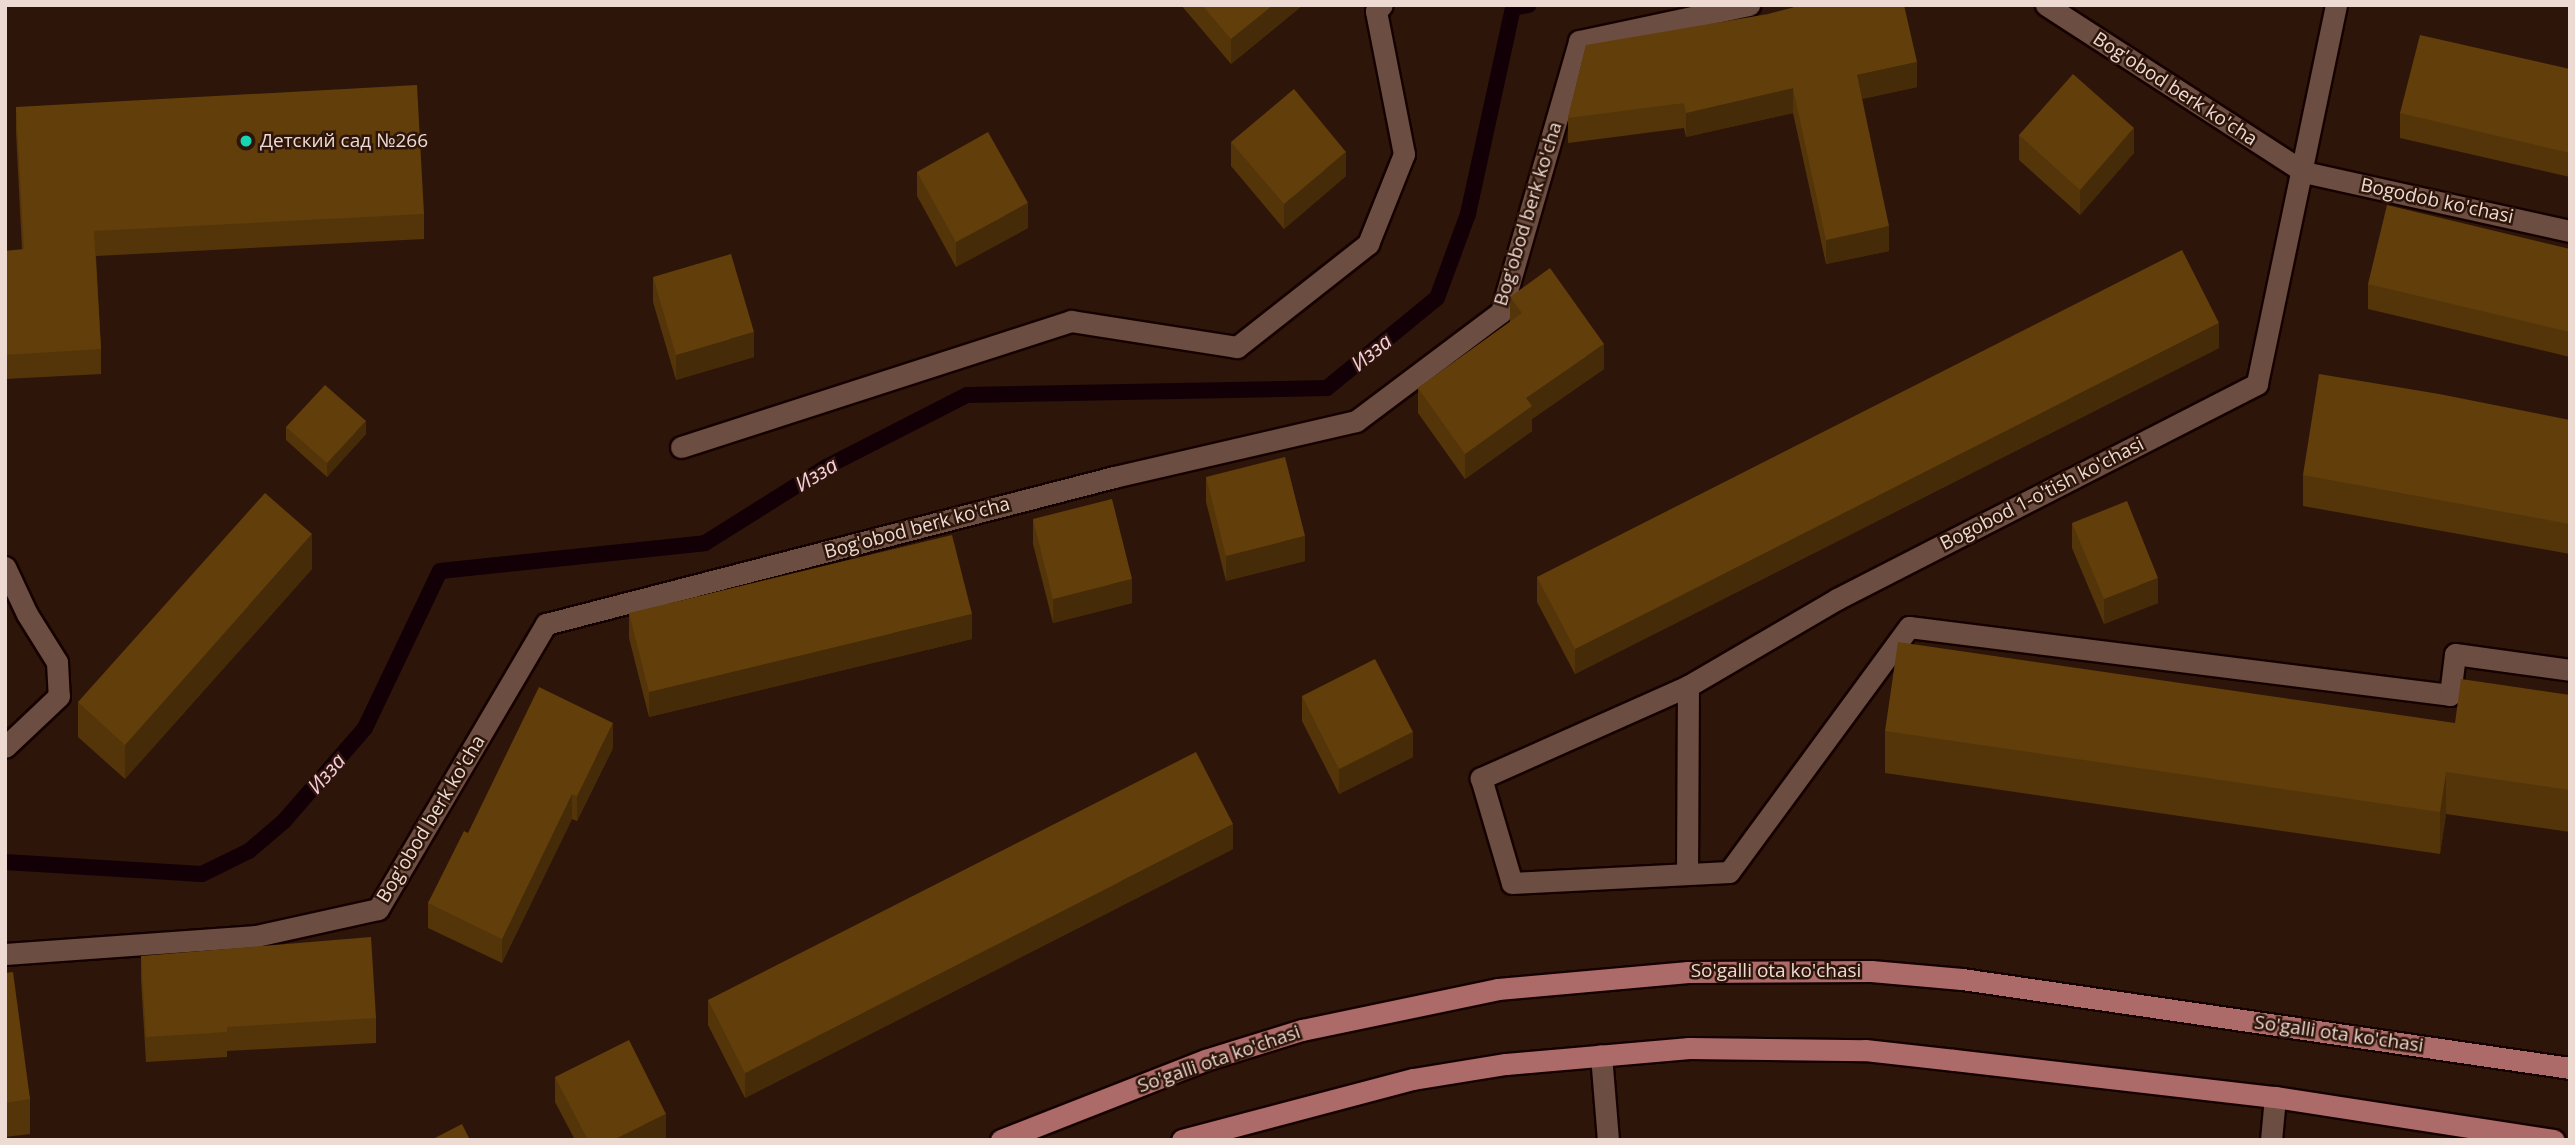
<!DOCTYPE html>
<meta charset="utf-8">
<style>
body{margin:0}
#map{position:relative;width:2575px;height:1145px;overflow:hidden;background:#2e150a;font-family:"Open Sans",sans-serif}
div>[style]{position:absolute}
.stream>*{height:16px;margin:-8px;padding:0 8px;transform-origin:8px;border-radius:8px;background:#130007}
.roads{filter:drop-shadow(2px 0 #150200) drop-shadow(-2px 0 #150200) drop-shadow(0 2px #150200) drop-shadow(0 -2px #150200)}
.minor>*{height:21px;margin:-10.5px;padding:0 10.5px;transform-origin:10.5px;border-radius:10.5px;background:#6b4d41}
.major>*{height:21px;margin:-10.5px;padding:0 10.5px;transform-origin:10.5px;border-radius:10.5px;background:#ac6a68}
.wall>*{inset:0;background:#543509}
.shaded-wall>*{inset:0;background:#452b08}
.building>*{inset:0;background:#623e0b}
.dots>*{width:19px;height:19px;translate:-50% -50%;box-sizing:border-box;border:4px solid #2e150a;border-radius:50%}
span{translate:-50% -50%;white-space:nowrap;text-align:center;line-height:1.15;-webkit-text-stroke:5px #2e150a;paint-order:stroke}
.street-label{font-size:19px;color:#ecdad3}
.poi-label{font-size:19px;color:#ecdad3}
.left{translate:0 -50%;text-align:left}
.water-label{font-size:21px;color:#f6ccde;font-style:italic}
.frame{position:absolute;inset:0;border:7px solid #ecdad3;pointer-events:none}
</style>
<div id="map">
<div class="stream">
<i style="left:5px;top:862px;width:197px;rotate:3.5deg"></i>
<i style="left:202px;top:874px;width:52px;rotate:-26.1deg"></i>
<i style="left:249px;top:851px;width:46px;rotate:-40.6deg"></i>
<i style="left:284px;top:821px;width:123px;rotate:-48.9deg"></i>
<i style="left:365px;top:728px;width:174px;rotate:-64.5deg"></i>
<i style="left:440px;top:571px;width:266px;rotate:-6deg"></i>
<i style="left:705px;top:543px;width:143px;rotate:-32.1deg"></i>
<i style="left:826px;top:467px;width:158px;rotate:-27.1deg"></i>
<i style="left:967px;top:395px;width:360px;rotate:-1.1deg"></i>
<i style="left:1327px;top:388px;width:142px;rotate:-39.3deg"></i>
<i style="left:1437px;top:298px;width:90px;rotate:-69.7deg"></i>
<i style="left:1468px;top:214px;width:211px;rotate:-77.7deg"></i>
<i style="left:1513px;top:8px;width:16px;rotate:-11deg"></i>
</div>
<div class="roads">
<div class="minor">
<i style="left:2046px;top:5px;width:307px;rotate:32.9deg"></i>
<i style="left:2304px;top:172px;width:272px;rotate:12.5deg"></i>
<i style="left:2336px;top:5px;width:387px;rotate:101.8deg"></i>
<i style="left:2257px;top:384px;width:472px;rotate:152.9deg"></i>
<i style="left:1837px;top:599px;width:173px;rotate:149.7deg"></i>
<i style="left:1688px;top:686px;width:227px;rotate:156deg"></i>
<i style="left:1481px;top:778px;width:109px;rotate:73.6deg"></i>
<i style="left:1512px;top:883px;width:217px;rotate:-2.9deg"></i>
<i style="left:1729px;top:872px;width:304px;rotate:-53.7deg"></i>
<i style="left:1909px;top:627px;width:545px;rotate:7.16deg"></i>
<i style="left:2450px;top:695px;width:41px;rotate:-83deg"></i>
<i style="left:2455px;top:654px;width:116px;rotate:7.9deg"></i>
<i style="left:681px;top:447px;width:410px;rotate:-17.9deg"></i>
<i style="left:1071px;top:321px;width:168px;rotate:8.9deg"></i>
<i style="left:1237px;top:347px;width:167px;rotate:-38.2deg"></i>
<i style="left:1368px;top:244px;width:97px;rotate:-68.2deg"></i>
<i style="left:1404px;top:154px;width:146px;rotate:-101.1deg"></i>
<i style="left:1376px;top:11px;width:8px;rotate:-45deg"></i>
<i style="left:5px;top:567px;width:52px;rotate:64.9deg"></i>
<i style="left:27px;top:614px;width:57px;rotate:58deg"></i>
<i style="left:57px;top:662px;width:34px;rotate:87deg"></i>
<i style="left:59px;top:696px;width:74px;rotate:136.6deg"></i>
<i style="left:1687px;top:874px;width:188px;rotate:-89.7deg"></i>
<i style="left:5px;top:954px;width:252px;rotate:-4.1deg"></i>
<i style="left:256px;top:936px;width:125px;rotate:-12.5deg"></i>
<i style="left:378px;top:909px;width:331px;rotate:-59.5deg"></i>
<i style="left:546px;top:624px;width:587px;rotate:-14.51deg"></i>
<i style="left:1114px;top:477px;width:248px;rotate:-13deg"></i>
<i style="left:1356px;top:421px;width:181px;rotate:-36.9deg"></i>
<i style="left:1501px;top:312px;width:282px;rotate:-73.9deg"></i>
<i style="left:1579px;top:41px;width:174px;rotate:-12deg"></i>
<i style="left:1601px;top:1055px;width:85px;rotate:85.3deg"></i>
<i style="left:2271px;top:1140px;width:43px;rotate:-84.7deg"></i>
</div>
<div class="major">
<i style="left:1001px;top:1140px;width:219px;rotate:-21.4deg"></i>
<i style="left:1205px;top:1060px;width:102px;rotate:-17.2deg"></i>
<i style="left:1302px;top:1030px;width:200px;rotate:-11.8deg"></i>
<i style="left:1498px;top:989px;width:191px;rotate:-5.1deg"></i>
<i style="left:1688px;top:972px;width:183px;rotate:-0.3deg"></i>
<i style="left:1871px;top:971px;width:91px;rotate:5deg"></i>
<i style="left:1962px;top:979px;width:614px;rotate:8.33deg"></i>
<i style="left:1182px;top:1140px;width:239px;rotate:-14.8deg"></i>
<i style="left:1413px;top:1079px;width:94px;rotate:-9.2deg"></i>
<i style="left:1506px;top:1064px;width:184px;rotate:-5deg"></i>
<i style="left:1689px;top:1048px;width:176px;rotate:0.7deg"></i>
<i style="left:1865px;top:1050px;width:90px;rotate:6.4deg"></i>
<i style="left:1954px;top:1060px;width:323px;rotate:6.6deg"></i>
<i style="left:2275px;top:1097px;width:282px;rotate:8.8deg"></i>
</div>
</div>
<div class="wall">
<i style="clip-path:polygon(1181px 5px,1303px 5px,1231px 64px)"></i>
<i style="clip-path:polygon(1586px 45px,1917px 87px,1862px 99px,1889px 251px,1826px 264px,1793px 113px,1686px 137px,1684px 128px,1568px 143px,1568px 118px)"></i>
<i style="clip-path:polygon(2570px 69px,2570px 177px,2400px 138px,2400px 113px)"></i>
<i style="clip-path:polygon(16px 107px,424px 214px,424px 239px,96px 256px,101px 349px,101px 374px,5px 379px,5px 251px,22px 250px,16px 132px)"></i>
<i style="clip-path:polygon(2019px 135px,2134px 153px,2080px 215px,2019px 160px)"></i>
<i style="clip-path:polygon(1231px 142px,1346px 176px,1284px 229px,1231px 166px)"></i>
<i style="clip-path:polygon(917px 172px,1028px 228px,956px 267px,917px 196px)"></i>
<i style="clip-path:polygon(2570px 249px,2570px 357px,2368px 309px,2368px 284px)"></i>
<i style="clip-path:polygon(653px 277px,754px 357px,676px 380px,653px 302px)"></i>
<i style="clip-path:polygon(1510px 297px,1604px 369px,1532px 419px,1532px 431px,1465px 479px,1418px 413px,1418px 388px,1510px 322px)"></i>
<i style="clip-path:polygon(2219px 348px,1575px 674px,1537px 602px,1537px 577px)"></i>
<i style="clip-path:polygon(2570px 420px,2570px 554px,2303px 506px,2303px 475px)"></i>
<i style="clip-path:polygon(286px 427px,366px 434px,327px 477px,286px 440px)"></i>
<i style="clip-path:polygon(1206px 477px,1305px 561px,1226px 581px,1206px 502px)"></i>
<i style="clip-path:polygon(1033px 519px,1132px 603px,1053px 623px,1033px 544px)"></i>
<i style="clip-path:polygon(2072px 523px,2158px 603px,2104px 624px,2072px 548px)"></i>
<i style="clip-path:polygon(312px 569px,125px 779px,78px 737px,78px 702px)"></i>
<i style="clip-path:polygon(629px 613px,972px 639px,649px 717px,629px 638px)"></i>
<i style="clip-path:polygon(2570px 695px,2570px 832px,2446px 814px,2440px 854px,1885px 773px,1885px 731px,2455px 723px)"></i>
<i style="clip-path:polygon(1302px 696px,1413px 757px,1339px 794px,1302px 721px)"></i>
<i style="clip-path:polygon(613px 748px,577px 821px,572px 819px,502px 963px,428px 928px,428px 903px,468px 833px)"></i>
<i style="clip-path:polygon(1233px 849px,745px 1098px,708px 1025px,708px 1000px)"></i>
<i style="clip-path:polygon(141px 956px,376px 1018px,376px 1043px,227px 1051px,227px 1057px,146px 1062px,141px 981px)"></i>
<i style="clip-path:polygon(5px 973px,30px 1099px,30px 1134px,5px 1137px)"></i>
<i style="clip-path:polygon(555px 1077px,666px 1138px,663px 1140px,575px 1140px,555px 1102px)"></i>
</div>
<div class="shaded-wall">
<i style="clip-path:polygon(1273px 5px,1303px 5px,1231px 64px,1231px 39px)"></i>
<i style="clip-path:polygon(1917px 62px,1917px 87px,1857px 100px,1857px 75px)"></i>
<i style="clip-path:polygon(1793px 88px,1793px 113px,1686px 137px,1686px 113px)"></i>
<i style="clip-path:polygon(2134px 128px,2134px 153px,2080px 215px,2080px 190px)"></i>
<i style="clip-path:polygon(1346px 152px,1346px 176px,1284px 229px,1284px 204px)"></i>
<i style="clip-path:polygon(1028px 203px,1028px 228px,956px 267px,956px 242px)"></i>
<i style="clip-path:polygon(1889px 226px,1889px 251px,1826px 264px,1826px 240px)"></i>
<i style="clip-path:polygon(2219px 323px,2219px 348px,1575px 674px,1575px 649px)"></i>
<i style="clip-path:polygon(754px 332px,754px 357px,676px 380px,676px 355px)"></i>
<i style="clip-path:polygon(1604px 344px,1604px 369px,1532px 419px,1532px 431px,1465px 479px,1465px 454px,1526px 398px)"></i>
<i style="clip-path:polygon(366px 421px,366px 434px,327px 477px,327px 463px)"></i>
<i style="clip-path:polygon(312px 534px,312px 569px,125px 779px,125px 745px)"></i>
<i style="clip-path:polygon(1305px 536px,1305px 561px,1226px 581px,1226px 556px)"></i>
<i style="clip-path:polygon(2158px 578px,2158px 603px,2104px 624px,2104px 599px)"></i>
<i style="clip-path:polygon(1132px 579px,1132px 603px,1053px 623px,1053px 599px)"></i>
<i style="clip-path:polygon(972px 614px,972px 639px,649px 717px,649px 692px)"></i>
<i style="clip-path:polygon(613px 723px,613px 748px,577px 821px,577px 796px)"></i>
<i style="clip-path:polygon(1413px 732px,1413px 757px,1339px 794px,1339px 769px)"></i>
<i style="clip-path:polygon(2446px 772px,2446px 814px,2440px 854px,2440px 812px)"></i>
<i style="clip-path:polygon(572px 794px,572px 819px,502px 963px,502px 939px)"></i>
<i style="clip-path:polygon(1233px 824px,1233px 849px,745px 1098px,745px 1073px)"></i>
<i style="clip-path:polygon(666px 1114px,666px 1138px,663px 1140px,613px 1140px)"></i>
</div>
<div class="building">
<i style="clip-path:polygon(1202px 5px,1273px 5px,1231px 39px)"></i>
<i style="clip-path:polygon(1802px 5px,1904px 5px,1917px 62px,1857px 75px,1889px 226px,1826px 240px,1793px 88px,1686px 113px,1684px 103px,1568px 118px,1586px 45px,1768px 14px)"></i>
<i style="clip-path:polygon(2420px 35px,2570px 69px,2570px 153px,2400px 113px)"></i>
<i style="clip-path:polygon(2073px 74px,2134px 128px,2080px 190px,2019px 135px)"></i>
<i style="clip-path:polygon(417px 85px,424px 214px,94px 231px,101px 349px,5px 355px,5px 251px,24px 249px,16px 107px)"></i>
<i style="clip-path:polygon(1294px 89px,1346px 152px,1284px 204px,1231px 142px)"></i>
<i style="clip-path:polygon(988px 132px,1028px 203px,956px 242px,917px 172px)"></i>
<i style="clip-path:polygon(2387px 205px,2570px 249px,2570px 332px,2368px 284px)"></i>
<i style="clip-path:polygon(2182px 250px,2219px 323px,1575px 649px,1537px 577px)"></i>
<i style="clip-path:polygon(731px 254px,754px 332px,676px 355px,653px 277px)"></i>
<i style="clip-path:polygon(1550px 268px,1604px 344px,1526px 398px,1532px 406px,1465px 454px,1418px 388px,1522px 313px,1510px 297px)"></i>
<i style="clip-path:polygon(2319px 374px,2439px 394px,2570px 420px,2570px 524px,2303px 475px)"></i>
<i style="clip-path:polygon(325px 385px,366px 421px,327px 463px,286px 427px)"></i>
<i style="clip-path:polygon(1285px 457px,1305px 536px,1226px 556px,1206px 477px)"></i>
<i style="clip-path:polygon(265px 493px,312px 534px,125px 745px,78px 702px)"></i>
<i style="clip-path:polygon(1112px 499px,1132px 579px,1053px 599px,1033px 519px)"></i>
<i style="clip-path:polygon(2127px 501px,2158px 578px,2104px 599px,2072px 523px)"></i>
<i style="clip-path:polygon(952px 535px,972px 614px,649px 692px,629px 613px)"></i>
<i style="clip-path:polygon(1898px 642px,2455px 723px,2461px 679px,2570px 695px,2570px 790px,2446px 772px,2440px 812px,1885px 731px)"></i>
<i style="clip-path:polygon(1375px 659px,1413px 732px,1339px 769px,1302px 696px)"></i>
<i style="clip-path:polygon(539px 687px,613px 723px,577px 796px,572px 794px,502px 939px,428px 903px,464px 831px,468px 833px)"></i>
<i style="clip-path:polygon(1196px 752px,1233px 824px,745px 1073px,708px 1000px)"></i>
<i style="clip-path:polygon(371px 937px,376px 1018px,227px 1027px,227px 1032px,146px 1037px,141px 956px)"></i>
<i style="clip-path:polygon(13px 972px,30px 1099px,5px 1103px,5px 973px)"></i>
<i style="clip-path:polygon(629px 1040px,666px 1114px,613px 1140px,588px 1140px,555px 1077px)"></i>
<i style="clip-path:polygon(462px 1124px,470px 1140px,431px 1140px)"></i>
</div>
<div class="dots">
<i style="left:246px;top:141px;background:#15d5b3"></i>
</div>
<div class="street-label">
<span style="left:2175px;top:89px;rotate:33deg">Bog'obod berk ko'cha</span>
<span style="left:2437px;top:201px;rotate:12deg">Bogodob ko'chasi</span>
<span style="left:1528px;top:214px;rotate:-73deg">Bog'obod berk ko'cha</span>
<span style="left:2042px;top:494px;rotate:-27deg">Bogobod 1-o'tish ko'chasi</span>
<span style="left:917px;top:528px;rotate:-15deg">Bog'obod berk ko'cha</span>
<span style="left:431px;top:819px;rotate:-59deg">Bog'obod berk ko'cha</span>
<span style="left:1776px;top:971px">So'galli ota ko'chasi</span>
<span style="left:2339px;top:1034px;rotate:8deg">So'galli ota ko'chasi</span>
<span style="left:1219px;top:1059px;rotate:-19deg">So'galli ota ko'chasi</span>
</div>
<div class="poi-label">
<span class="left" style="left:260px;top:141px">Детский сад №266</span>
</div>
<div class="water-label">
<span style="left:1371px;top:352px;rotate:-39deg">Изза</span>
<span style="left:816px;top:474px;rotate:-31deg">Изза</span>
<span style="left:326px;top:773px;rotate:-49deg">Изза</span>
</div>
<div class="frame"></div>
</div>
